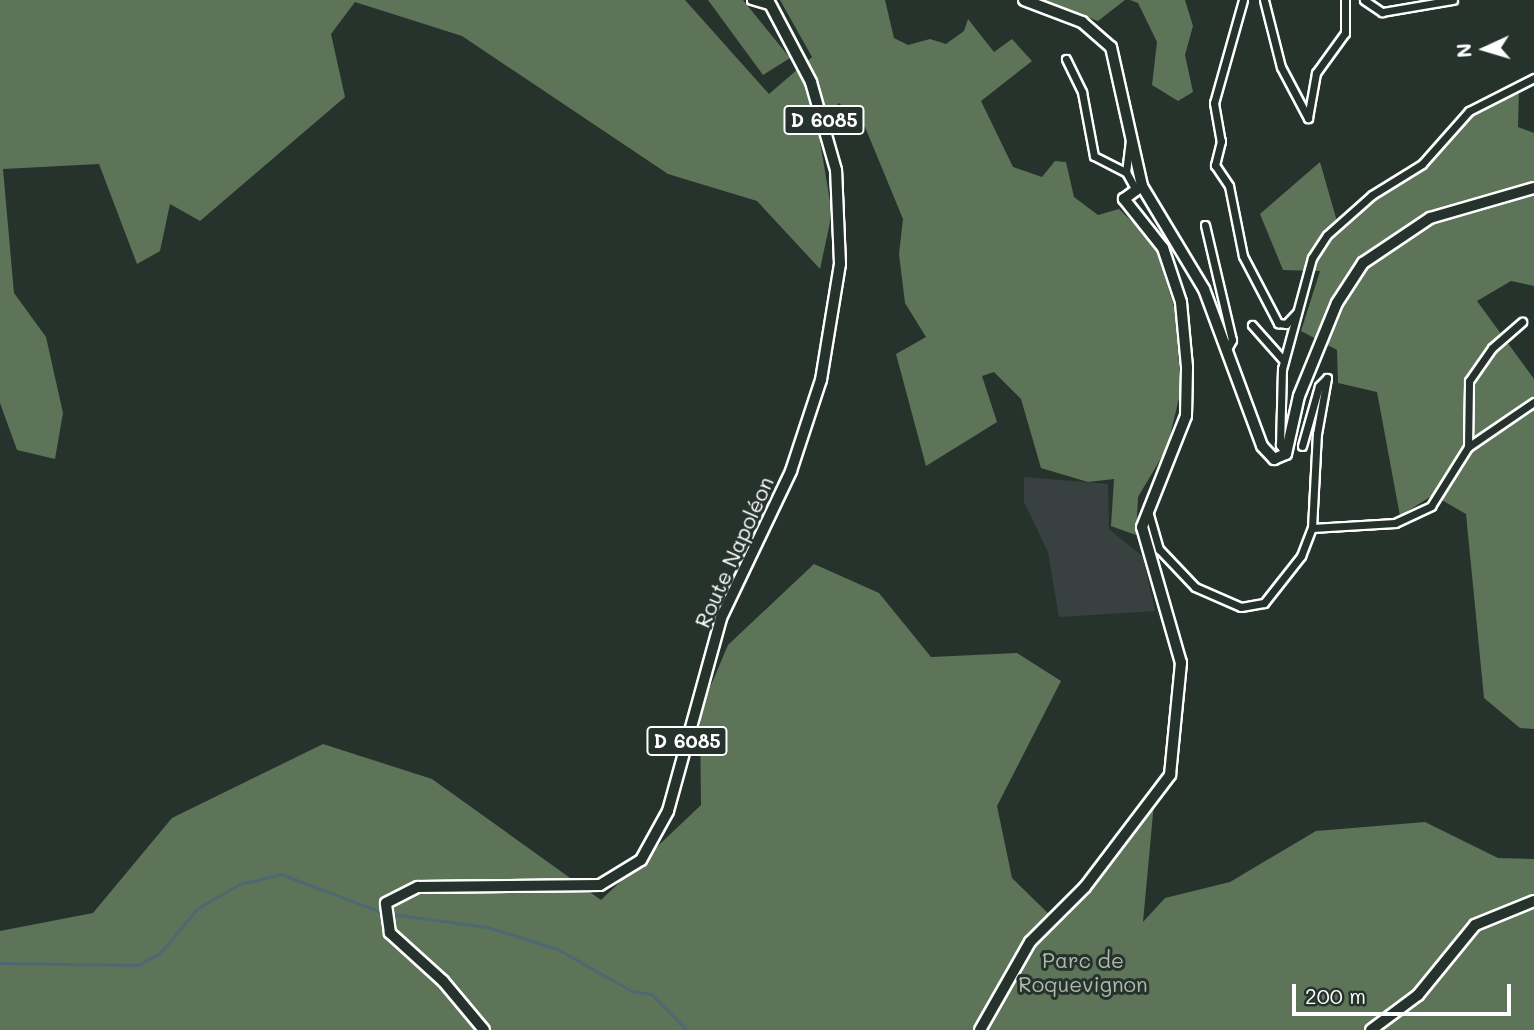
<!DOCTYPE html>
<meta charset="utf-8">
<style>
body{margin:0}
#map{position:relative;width:1534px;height:1030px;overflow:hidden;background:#26332d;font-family:Mali,sans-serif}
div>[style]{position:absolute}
.built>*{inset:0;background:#384040}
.green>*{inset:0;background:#5d7458}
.stream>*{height:2.5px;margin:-1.25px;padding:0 1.25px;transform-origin:1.25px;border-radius:1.25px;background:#4f6974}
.roads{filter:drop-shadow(2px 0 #fff) drop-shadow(-2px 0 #fff) drop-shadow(0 2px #fff) drop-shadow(0 -2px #fff)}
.street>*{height:7px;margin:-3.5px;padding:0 3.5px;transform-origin:3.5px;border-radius:3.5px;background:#26332d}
.secondary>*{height:10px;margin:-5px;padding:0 5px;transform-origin:5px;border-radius:5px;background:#26332d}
.primary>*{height:10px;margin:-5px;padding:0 5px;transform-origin:5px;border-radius:5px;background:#26332d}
span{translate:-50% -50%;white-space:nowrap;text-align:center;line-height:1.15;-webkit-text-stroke:6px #26332d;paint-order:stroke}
.shield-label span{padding:2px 5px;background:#26332d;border:2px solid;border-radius:5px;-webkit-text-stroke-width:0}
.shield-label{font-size:19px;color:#fff;font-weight:700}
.street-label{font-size:21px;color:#fff}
.park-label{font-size:21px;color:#aebaac}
.north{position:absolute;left:1450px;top:14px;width:70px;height:70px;-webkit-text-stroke:5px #26332d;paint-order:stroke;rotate:266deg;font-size:19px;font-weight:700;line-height:28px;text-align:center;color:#fff}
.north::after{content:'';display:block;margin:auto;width:24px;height:32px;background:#fff;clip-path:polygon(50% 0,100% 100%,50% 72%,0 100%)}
.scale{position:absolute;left:1292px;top:984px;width:219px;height:32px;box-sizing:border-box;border:4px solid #fff;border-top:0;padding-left:9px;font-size:21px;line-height:24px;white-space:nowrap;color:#fff;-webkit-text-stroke:5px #26332d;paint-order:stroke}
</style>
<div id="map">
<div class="built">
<i style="clip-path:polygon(1024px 477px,1108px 484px,1109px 529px,1143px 557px,1155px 611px,1059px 617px,1048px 552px,1024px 502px)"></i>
</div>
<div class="green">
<i style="clip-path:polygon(0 0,685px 0,769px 94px,812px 57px,780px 0,885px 0,894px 38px,908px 45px,930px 39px,946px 44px,964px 31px,968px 19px,994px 52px,1012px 39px,1032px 61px,981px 101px,1013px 167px,1042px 177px,1055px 161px,1066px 162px,1074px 197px,1098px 215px,1119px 209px,1154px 243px,1175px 310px,1181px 390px,1167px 448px,1138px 497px,1136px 535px,1111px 526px,1114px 479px,1088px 482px,1041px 468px,1021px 399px,994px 372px,982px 376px,997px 422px,926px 466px,896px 354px,926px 337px,905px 303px,899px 254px,903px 219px,865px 127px,839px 103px,818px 130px,832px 213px,820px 269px,757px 201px,668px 174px,462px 36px,355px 2px,331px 34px,345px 97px,200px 221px,170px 204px,160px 251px,137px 264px,99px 164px,3px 169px,14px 293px,46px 337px,63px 413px,55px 459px,17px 450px,0 403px)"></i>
<i style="clip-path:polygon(708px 0,743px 0,790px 58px,763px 75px)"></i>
<i style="clip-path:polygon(1042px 0,1125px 0,1098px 21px)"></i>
<i style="clip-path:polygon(1130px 0,1185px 0,1193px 26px,1185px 55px,1193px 92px,1178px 101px,1152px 85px,1157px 42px,1138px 3px)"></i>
<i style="clip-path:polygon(1519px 88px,1518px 127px,1534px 133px,1534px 286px,1511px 281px,1477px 301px,1534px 379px,1534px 729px,1520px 728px,1484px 698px,1466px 514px,1433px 495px,1400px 516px,1377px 392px,1338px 383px,1337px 350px,1301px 331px,1320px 271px,1283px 270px,1260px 214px,1320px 162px,1340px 232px,1385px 188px,1425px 165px,1484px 102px)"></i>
<i style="clip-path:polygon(814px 564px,879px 593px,931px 657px,1017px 653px,1061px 681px,997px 806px,1012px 878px,1055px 920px,1154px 803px,1143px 922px,1165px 898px,1230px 882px,1316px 831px,1425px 822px,1498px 858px,1534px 859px,1534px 1030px,0 1030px,0 931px,93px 913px,172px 818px,323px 744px,432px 779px,601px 900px,701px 805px,700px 711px,728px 645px)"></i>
</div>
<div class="stream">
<i style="left:391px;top:914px;width:97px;rotate:7.7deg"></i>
<i style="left:487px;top:927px;width:74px;rotate:17.2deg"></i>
<i style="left:558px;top:949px;width:85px;rotate:29.6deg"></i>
<i style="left:632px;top:991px;width:20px;rotate:9deg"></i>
<i style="left:652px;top:994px;width:50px;rotate:45.8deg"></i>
<i style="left:0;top:963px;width:138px;rotate:0.8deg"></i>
<i style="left:138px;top:965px;width:25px;rotate:-29deg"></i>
<i style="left:160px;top:953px;width:57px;rotate:-49.9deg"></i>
<i style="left:197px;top:909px;width:50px;rotate:-30.2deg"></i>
<i style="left:240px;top:884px;width:42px;rotate:-13.7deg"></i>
<i style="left:281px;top:874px;width:110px;rotate:20.7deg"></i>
</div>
<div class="roads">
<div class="street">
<i style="left:751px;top:0;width:22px;rotate:16deg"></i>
<i style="left:1243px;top:0;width:107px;rotate:105.7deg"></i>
<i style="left:1214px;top:103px;width:39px;rotate:80deg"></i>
<i style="left:1221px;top:141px;width:25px;rotate:104deg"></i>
<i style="left:1215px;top:165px;width:25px;rotate:56deg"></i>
<i style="left:1229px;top:186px;width:71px;rotate:78.7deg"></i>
<i style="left:1243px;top:256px;width:76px;rotate:62.4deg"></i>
<i style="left:1278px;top:323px;width:8px;rotate:7deg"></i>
<i style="left:1286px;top:324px;width:16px;rotate:-47deg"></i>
<i style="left:1264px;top:0;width:69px;rotate:75.8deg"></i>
<i style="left:1281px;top:67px;width:58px;rotate:62.1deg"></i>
<i style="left:1308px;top:118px;width:46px;rotate:-79.9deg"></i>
<i style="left:1316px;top:73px;width:49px;rotate:-54.1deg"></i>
<i style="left:1345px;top:33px;width:33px;rotate:-90deg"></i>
<i style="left:1364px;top:0;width:22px;rotate:34deg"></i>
<i style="left:1382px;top:12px;width:72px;rotate:-9.6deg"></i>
<i style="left:1066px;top:59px;width:37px;rotate:64deg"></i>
<i style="left:1082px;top:92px;width:65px;rotate:79.4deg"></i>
<i style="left:1094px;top:156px;width:36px;rotate:27deg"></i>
<i style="left:1130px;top:140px;width:32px;rotate:97deg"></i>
<i style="left:1126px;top:172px;width:18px;rotate:61deg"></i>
<i style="left:1205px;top:225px;width:118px;rotate:76.8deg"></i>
<i style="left:1232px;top:340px;width:10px;rotate:119deg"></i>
<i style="left:1252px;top:325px;width:48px;rotate:48.4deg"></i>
<i style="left:1302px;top:446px;width:62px;rotate:-74.2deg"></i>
<i style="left:1319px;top:386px;width:11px;rotate:-45deg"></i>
<i style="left:1468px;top:447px;width:66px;rotate:-89.1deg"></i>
<i style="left:1469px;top:381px;width:40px;rotate:-55.1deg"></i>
<i style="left:1492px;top:348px;width:40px;rotate:-41deg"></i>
<i style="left:1286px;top:454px;width:11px;rotate:-124deg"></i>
<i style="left:1280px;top:445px;width:76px;rotate:-88.5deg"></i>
<i style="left:1282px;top:369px;width:115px;rotate:-74.9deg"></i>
<i style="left:1312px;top:258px;width:27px;rotate:-57deg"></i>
<i style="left:1327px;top:235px;width:60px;rotate:-41.6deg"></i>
<i style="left:1372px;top:195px;width:59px;rotate:-31.8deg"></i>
<i style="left:1422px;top:164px;width:71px;rotate:-48.4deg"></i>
<i style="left:1469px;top:111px;width:73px;rotate:-26.9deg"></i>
<i style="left:1148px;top:511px;width:40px;rotate:74deg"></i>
<i style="left:1159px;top:549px;width:52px;rotate:46.5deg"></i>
<i style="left:1195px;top:587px;width:50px;rotate:23.5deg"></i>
<i style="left:1241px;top:607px;width:23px;rotate:-10deg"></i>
<i style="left:1264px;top:603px;width:60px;rotate:-51.8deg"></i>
<i style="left:1301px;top:556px;width:30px;rotate:-69deg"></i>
<i style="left:1312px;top:528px;width:94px;rotate:-87deg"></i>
<i style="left:1317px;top:434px;width:57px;rotate:-79.9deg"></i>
<i style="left:1312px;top:528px;width:83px;rotate:-3.4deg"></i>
<i style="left:1395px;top:523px;width:40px;rotate:-25deg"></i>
<i style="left:1431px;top:506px;width:70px;rotate:-57.9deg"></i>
<i style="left:1468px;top:447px;width:80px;rotate:-34.3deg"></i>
</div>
<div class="secondary">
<i style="left:1024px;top:0;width:62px;rotate:20.8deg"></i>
<i style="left:1082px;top:22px;width:38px;rotate:41deg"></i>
<i style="left:1111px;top:47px;width:142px;rotate:77.4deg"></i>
<i style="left:1142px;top:186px;width:120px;rotate:59deg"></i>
<i style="left:1204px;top:289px;width:167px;rotate:69.7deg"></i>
<i style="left:1262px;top:446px;width:18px;rotate:47deg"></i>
<i style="left:1274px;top:459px;width:13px;rotate:-23deg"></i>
<i style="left:1286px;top:454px;width:59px;rotate:-77.4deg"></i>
<i style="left:1299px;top:396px;width:100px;rotate:-67.8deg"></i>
<i style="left:1337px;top:303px;width:48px;rotate:-57deg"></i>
<i style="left:1363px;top:263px;width:81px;rotate:-33.9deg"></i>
<i style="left:1430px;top:218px;width:108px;rotate:-16.1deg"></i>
<i style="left:980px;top:1030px;width:101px;rotate:-60.4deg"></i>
<i style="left:1030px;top:942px;width:78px;rotate:-45deg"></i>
<i style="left:1085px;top:887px;width:141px;rotate:-52.8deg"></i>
<i style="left:1170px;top:775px;width:113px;rotate:-84.4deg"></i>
<i style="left:1181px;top:663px;width:141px;rotate:-106deg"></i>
<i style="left:1142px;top:527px;width:119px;rotate:-68.4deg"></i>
<i style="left:1186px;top:416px;width:49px;rotate:-88.8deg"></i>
<i style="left:1187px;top:367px;width:65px;rotate:-95.3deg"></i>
<i style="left:1181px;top:302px;width:57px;rotate:-108.4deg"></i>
<i style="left:1163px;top:248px;width:63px;rotate:-128.5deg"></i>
<i style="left:1124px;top:199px;width:22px;rotate:-36deg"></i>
<i style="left:1371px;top:1030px;width:59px;rotate:-36.7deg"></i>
<i style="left:1418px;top:995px;width:90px;rotate:-50.8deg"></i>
<i style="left:1475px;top:925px;width:64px;rotate:-22.1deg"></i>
</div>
<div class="primary">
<i style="left:484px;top:1030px;width:64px;rotate:-129.9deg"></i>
<i style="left:443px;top:981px;width:72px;rotate:-137.8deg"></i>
<i style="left:390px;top:933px;width:30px;rotate:-98deg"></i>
<i style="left:386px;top:903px;width:36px;rotate:-27deg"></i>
<i style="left:418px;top:887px;width:182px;rotate:-0.6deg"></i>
<i style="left:600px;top:885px;width:48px;rotate:-31.4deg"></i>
<i style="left:641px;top:860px;width:56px;rotate:-61.1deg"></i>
<i style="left:668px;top:811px;width:200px;rotate:-74.6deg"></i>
<i style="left:721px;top:618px;width:163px;rotate:-64.5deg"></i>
<i style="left:791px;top:471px;width:96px;rotate:-71.8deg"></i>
<i style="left:821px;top:380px;width:118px;rotate:-80.7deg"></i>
<i style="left:840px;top:264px;width:94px;rotate:-92.4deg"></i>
<i style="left:836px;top:170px;width:91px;rotate:-105.9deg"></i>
<i style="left:811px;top:82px;width:93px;rotate:-117.7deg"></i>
</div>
</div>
<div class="shield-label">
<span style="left:824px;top:120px">D 6085</span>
<span style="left:687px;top:741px">D 6085</span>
</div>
<div class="street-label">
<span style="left:734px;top:552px;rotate:-66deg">Route Napoléon</span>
</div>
<div class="park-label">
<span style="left:1083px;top:972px">Parc de<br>Roquevignon</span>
</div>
<div class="north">N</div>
<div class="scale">200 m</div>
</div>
